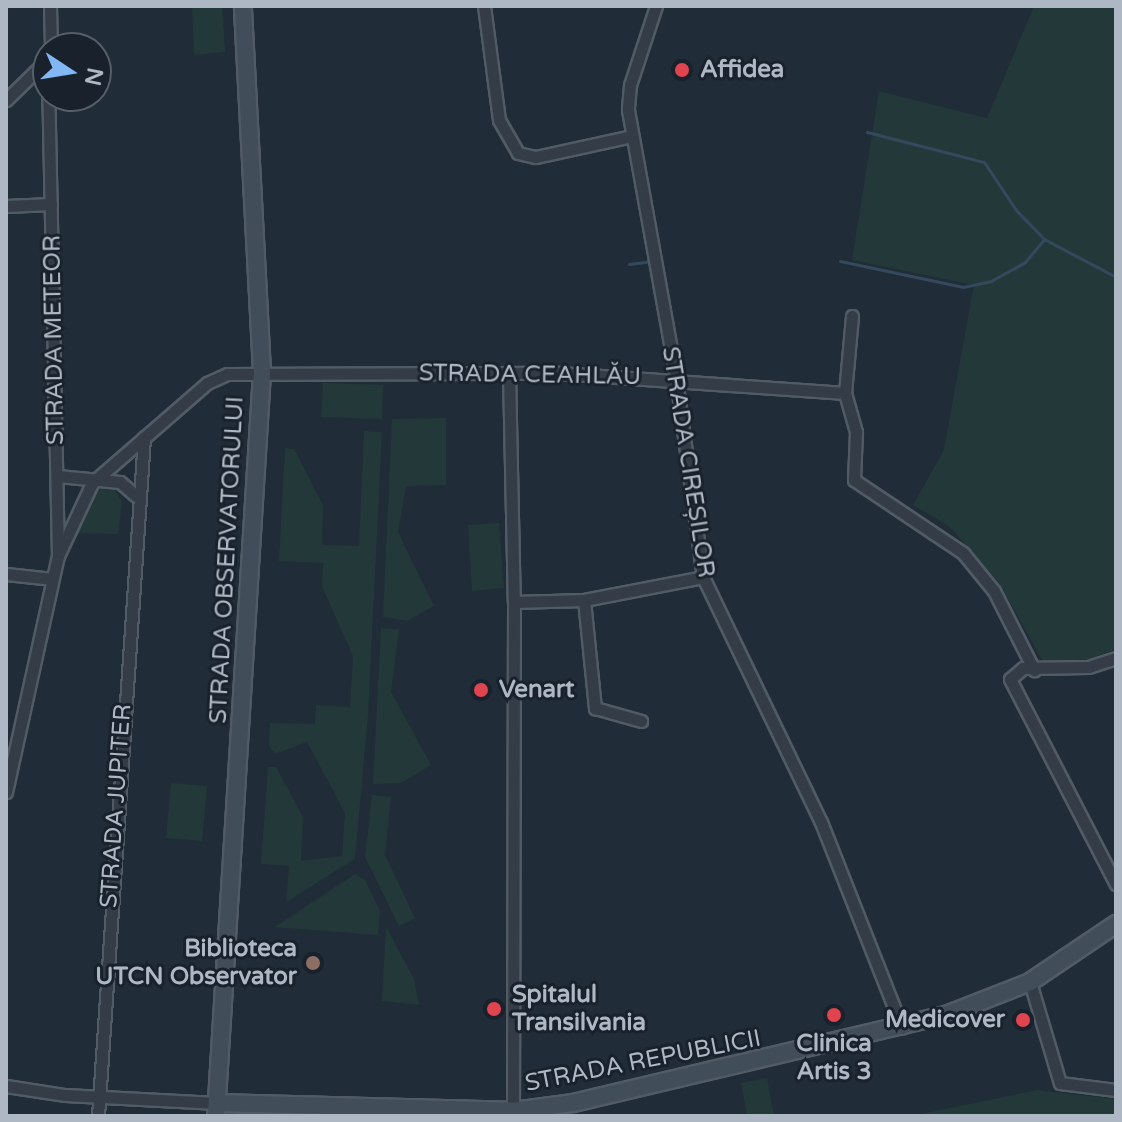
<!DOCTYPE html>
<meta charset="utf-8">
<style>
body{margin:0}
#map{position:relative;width:1122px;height:1122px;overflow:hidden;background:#202c37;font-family:"Varela Round",sans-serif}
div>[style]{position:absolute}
.green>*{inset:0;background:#233939}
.stream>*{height:3px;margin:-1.5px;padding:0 1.5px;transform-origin:1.5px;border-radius:1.5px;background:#34495e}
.roads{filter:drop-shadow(2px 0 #515b65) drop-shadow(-2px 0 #515b65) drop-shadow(0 2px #515b65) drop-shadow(0 -2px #515b65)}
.street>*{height:11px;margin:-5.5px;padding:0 5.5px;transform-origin:5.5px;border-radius:5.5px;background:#343d47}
.secondary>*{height:16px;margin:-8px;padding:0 8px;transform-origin:8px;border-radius:8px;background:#424d5a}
.dots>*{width:22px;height:22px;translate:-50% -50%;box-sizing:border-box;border:4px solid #19222c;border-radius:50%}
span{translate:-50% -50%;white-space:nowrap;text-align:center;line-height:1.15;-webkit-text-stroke:6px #19222c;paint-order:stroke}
.poi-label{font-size:24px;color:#aeb8c4;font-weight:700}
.left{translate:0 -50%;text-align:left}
.right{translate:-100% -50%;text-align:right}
.street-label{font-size:24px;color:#aeb8c4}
.frame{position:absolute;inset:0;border:8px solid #aeb8c4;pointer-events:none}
.north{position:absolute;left:32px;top:32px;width:80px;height:80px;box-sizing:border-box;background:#19222c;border:2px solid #555e69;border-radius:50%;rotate:102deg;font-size:22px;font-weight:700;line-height:32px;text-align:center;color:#aeb8c4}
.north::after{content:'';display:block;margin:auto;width:28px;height:36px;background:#82b7f5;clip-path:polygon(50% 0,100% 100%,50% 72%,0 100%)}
</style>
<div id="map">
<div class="green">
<i style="clip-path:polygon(192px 6px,222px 6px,225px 52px,194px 55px)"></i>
<i style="clip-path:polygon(1034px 6px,1116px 6px,1116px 649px,1089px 659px,1044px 663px,999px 583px,950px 527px,913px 505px,944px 450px,974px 285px,852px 260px,879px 91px,987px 118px)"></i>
<i style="clip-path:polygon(323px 383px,383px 385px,382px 419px,321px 417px)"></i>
<i style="clip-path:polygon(446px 418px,446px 485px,406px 486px,398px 532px,434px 606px,407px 621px,383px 617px,392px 419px)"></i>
<i style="clip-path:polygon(364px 431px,382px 432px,368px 715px,355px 859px,286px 902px,289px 866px,261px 864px,268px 767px,276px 767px,303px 817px,301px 861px,342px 856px,345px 813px,307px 742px,275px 754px,269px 746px,270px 723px,315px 724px,316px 705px,350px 707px,353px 656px,322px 586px,323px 563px,279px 561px,285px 448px,294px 449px,323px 505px,322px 545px,359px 546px)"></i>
<i style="clip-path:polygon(101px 488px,114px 489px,122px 502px,118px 534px,71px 533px,89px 499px)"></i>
<i style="clip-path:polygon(499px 523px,504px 588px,472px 591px,468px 525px)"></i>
<i style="clip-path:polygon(381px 628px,399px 629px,391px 692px,431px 765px,401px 783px,373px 784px)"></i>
<i style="clip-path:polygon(171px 783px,207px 786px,202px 841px,166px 838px)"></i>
<i style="clip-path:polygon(372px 795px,391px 797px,385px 855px,415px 918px,399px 926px,365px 857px)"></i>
<i style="clip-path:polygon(355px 874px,365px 880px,380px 911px,378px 935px,275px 927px)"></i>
<i style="clip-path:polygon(386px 927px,414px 979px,419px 1005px,382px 1001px)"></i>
<i style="clip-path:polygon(767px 1078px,774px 1116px,747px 1116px,741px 1083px)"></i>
<i style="clip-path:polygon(1037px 1090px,1116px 1099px,1116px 1116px,911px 1116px)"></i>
</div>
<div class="stream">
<i style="left:867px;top:132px;width:121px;rotate:14.4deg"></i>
<i style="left:984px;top:162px;width:58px;rotate:56.3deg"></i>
<i style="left:1016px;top:210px;width:40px;rotate:46deg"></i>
<i style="left:1044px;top:239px;width:81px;rotate:27.8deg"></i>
<i style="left:840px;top:261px;width:126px;rotate:11.9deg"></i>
<i style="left:963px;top:287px;width:29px;rotate:-12deg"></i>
<i style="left:991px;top:281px;width:39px;rotate:-29deg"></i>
<i style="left:1025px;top:262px;width:30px;rotate:-50deg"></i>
<i style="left:629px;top:264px;width:24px;rotate:-7deg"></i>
</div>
<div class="roads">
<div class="street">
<i style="left:50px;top:6px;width:42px;rotate:88.6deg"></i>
<i style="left:484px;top:6px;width:115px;rotate:82.5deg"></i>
<i style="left:499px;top:120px;width:38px;rotate:60deg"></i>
<i style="left:518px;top:153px;width:18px;rotate:13deg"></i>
<i style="left:536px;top:157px;width:98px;rotate:-12.3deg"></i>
<i style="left:656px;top:6px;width:83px;rotate:108.2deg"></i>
<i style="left:630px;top:85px;width:25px;rotate:95deg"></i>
<i style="left:628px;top:110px;width:272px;rotate:79.8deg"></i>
<i style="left:676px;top:378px;width:201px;rotate:82.3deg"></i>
<i style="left:703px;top:577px;width:272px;rotate:64.3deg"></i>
<i style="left:821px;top:822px;width:221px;rotate:68.5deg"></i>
<i style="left:47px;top:60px;width:26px;rotate:88deg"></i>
<i style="left:6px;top:100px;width:59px;rotate:-44.3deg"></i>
<i style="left:6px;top:206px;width:45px;rotate:-2.5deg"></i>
<i style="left:852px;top:316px;width:77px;rotate:95.2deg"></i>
<i style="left:845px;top:393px;width:41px;rotate:74.2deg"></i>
<i style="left:856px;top:432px;width:48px;rotate:92.4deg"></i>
<i style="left:854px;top:480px;width:131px;rotate:33.8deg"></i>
<i style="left:963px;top:553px;width:49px;rotate:50.8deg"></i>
<i style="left:994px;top:591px;width:89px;rotate:63.1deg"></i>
<i style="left:509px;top:372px;width:230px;rotate:88.8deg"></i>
<i style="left:514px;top:602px;width:509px;rotate:90.11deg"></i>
<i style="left:58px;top:476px;width:62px;rotate:5.5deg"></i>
<i style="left:120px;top:482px;width:21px;rotate:41deg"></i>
<i style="left:58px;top:556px;width:81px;rotate:-65deg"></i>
<i style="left:92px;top:483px;width:152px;rotate:-41deg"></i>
<i style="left:207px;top:383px;width:22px;rotate:-24deg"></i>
<i style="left:227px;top:374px;width:332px;rotate:-0.2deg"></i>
<i style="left:559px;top:373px;width:287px;rotate:4deg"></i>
<i style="left:6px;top:574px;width:47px;rotate:6.1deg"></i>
<i style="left:584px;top:600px;width:109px;rotate:84.2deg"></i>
<i style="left:595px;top:708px;width:48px;rotate:15.8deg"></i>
<i style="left:514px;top:602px;width:70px;rotate:-1.6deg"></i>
<i style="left:584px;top:600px;width:121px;rotate:-10.9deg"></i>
<i style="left:1116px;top:658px;width:29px;rotate:162deg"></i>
<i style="left:1088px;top:667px;width:65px;rotate:179.1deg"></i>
<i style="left:1023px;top:668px;width:17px;rotate:140deg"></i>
<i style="left:1010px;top:679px;width:231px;rotate:62.7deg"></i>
<i style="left:6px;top:792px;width:242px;rotate:-77.6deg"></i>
<i style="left:58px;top:556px;width:460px;rotate:-91.2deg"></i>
<i style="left:1030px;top:982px;width:105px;rotate:73.5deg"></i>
<i style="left:1060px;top:1083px;width:56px;rotate:7.1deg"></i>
<i style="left:6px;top:1086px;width:60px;rotate:8.7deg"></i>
<i style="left:65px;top:1095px;width:152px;rotate:3deg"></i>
<i style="left:98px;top:1116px;width:680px;rotate:-86.12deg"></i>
</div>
<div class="secondary">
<i style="left:217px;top:1103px;width:296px;rotate:1.5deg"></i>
<i style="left:513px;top:1111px;width:61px;rotate:-7.6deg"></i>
<i style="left:573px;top:1103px;width:383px;rotate:-13.3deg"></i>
<i style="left:946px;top:1015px;width:90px;rotate:-21.4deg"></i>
<i style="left:1030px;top:982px;width:104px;rotate:-34deg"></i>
<i style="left:216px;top:1116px;width:745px;rotate:-86.46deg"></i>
<i style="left:262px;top:372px;width:366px;rotate:-93deg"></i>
</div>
</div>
<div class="dots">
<i style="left:682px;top:70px;background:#e0444e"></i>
<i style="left:481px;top:690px;background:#e0444e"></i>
<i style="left:313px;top:963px;background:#8d6e63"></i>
<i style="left:494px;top:1009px;background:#e0444e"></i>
<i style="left:834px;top:1015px;background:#e0444e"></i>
<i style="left:1023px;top:1020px;background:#e0444e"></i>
</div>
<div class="poi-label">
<span class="left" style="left:700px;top:70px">Affidea</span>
<span class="left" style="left:499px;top:690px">Venart</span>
<span class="right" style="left:297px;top:963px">Biblioteca<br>UTCN Observator</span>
<span class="left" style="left:512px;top:1009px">Spitalul<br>Transilvania</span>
<span class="right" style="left:1005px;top:1020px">Medicover</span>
<span style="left:834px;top:1058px">Clinica<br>Artis 3</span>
</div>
<div class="street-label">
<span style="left:54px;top:340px;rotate:-91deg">STRADA METEOR</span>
<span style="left:530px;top:375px;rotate:1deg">STRADA CEAHLĂU</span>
<span style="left:688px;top:462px;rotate:81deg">STRADA CIREȘILOR</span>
<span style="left:227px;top:560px;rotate:-87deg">STRADA OBSERVATORULUI</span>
<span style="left:116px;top:806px;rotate:-86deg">STRADA JUPITER</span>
<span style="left:643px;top:1061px;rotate:-11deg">STRADA REPUBLICII</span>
</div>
<div class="frame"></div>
<div class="north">N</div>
</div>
